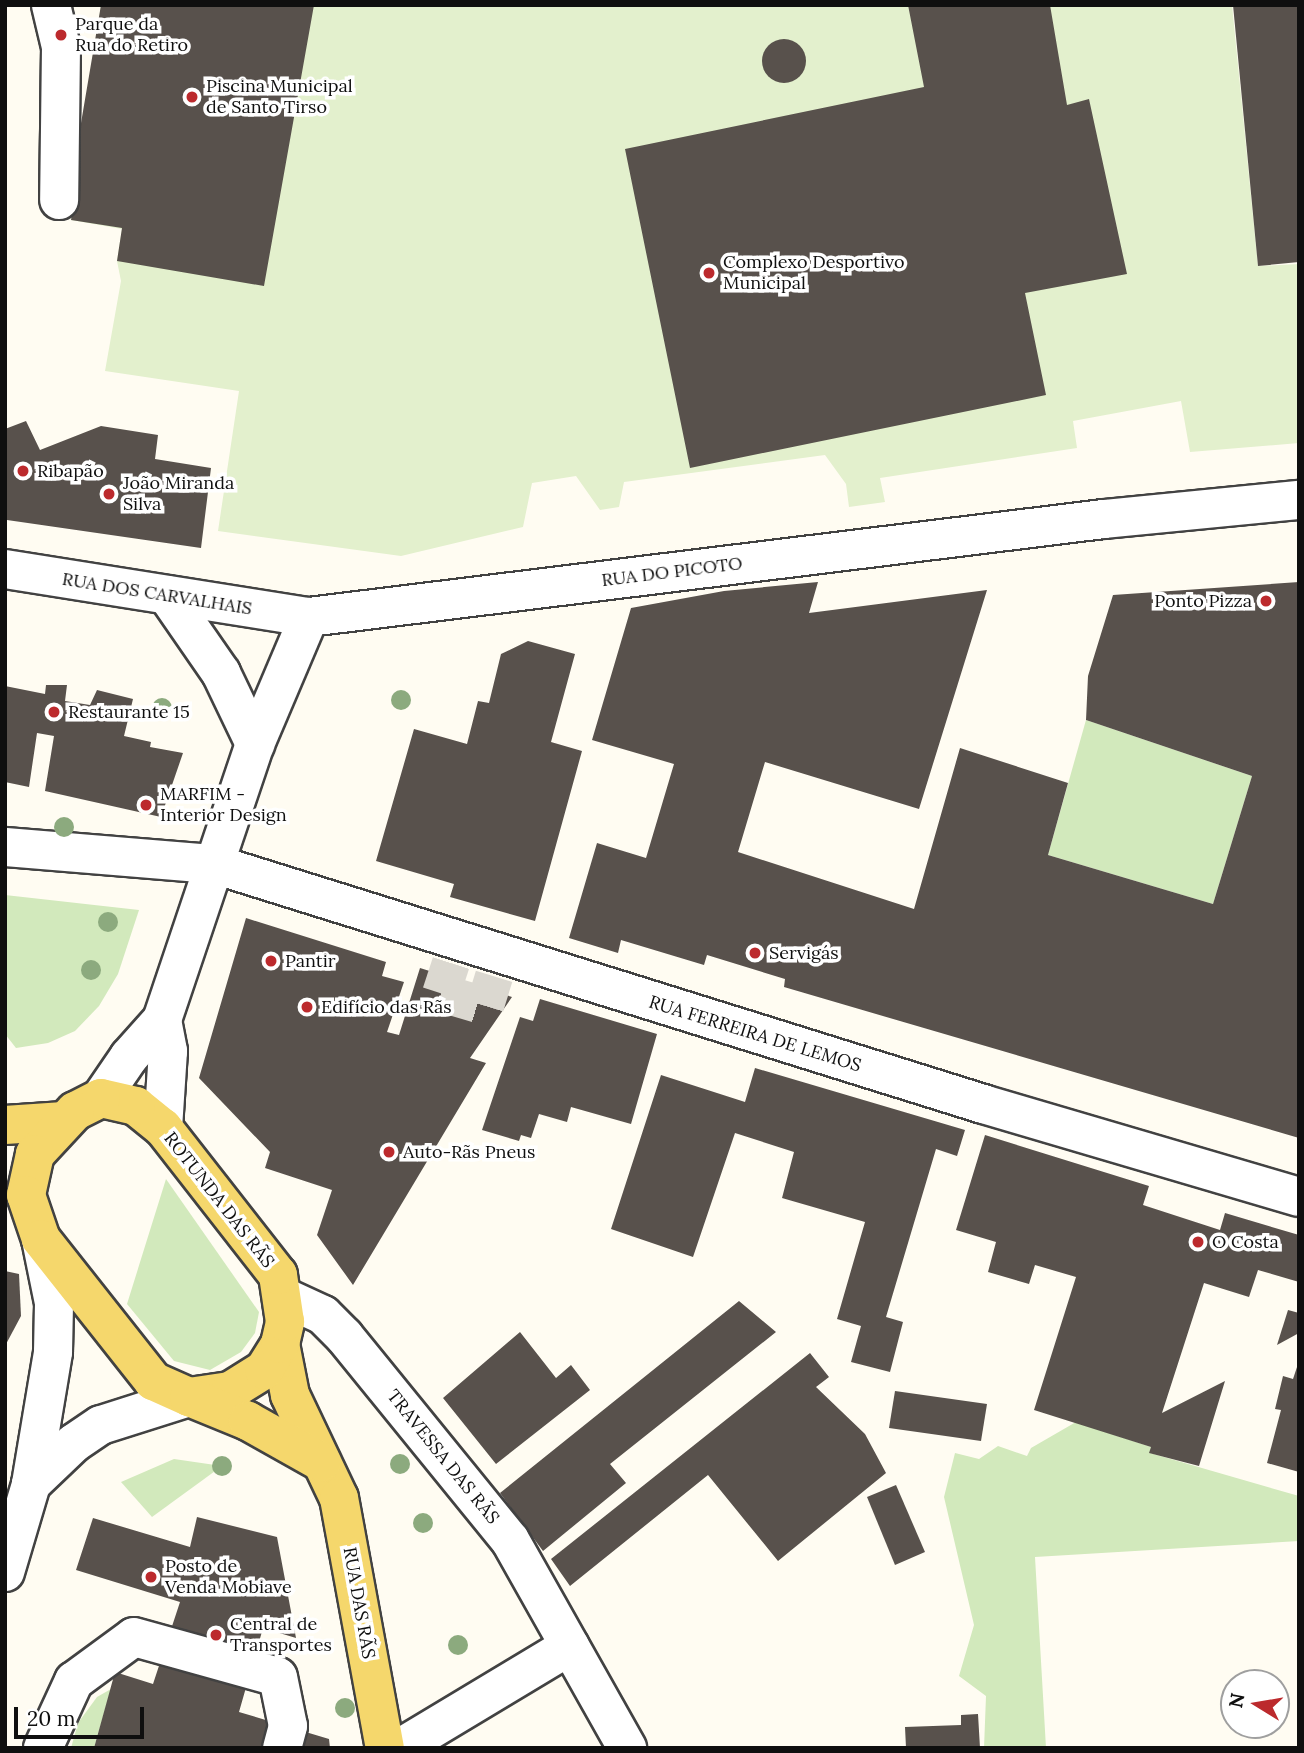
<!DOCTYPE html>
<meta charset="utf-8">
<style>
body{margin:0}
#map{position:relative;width:1304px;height:1753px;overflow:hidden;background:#fffcf2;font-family:Lora,serif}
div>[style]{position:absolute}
.green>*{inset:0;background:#d2e9bc}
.pitch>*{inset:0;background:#e3f0cd}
.building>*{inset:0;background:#58514c}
.round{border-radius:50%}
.minor-tunnel>*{height:38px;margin-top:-19px;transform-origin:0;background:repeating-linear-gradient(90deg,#dbd8d0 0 38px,transparent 0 57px)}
.roads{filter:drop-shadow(2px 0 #424242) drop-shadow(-2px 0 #424242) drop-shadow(0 2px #424242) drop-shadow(0 -2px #424242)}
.minor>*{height:38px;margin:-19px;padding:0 19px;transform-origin:19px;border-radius:19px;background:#fff}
.major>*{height:38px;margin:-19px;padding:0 19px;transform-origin:19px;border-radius:19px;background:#f5d76c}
.trees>*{width:20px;height:20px;margin:-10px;border-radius:50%;background:#8caa7e}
.dots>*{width:19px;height:19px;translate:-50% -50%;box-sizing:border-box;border:4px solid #fff;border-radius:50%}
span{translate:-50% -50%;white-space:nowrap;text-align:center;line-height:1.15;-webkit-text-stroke:7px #fff;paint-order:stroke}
.poi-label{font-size:18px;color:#0f0f0f}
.left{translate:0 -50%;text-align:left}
.right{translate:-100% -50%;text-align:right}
.street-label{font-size:18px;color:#0f0f0f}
.frame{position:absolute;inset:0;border:7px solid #0f0f0f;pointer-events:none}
.north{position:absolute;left:1220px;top:1669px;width:70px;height:70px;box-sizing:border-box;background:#fff;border:2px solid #9f9f9f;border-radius:50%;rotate:281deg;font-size:19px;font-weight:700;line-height:28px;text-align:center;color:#0f0f0f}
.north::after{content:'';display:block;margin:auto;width:24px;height:32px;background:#bc2a2d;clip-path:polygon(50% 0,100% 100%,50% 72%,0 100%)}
.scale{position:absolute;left:14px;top:1707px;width:130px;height:32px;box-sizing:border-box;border:4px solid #0f0f0f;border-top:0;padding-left:9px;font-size:21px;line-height:24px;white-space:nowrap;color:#0f0f0f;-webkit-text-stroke:5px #fff;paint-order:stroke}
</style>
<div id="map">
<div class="green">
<i style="clip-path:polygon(1086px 720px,1252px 776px,1213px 904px,1048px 855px)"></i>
<i style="clip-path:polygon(5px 895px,139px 910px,118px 974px,99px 1006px,75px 1031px,48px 1043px,16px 1048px,5px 1034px)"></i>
<i style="clip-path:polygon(166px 1179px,259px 1312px,255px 1333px,241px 1352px,210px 1370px,174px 1361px,127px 1304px)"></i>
<i style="clip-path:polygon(1076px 1422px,1151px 1447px,1150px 1453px,1299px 1496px,1299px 1541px,1035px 1557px,1046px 1748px,984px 1748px,986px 1696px,959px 1676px,974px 1625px,944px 1497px,955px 1453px,979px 1459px,998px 1446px,1027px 1456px,1031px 1448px)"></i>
<i style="clip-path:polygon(174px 1459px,222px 1466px,152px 1517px,121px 1482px)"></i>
<i style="clip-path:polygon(111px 1689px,94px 1748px,71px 1748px,78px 1723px,97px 1697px)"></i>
</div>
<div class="pitch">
<i style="clip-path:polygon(101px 5px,1232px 5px,1258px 266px,1299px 264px,1299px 443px,1190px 452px,1181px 401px,1073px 421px,1077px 448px,880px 478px,885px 502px,849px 507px,846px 484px,825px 455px,624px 482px,619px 507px,600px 510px,576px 476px,532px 483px,523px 527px,401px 556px,218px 531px,239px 391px,105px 371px,121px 281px,117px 261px,122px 229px,71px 220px)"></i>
</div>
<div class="building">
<i style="clip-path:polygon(101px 5px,314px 5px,264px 286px,117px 261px,122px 228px,71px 220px,77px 190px,70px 188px)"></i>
<i style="clip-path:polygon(908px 5px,1050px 5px,1067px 105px,1089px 99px,1127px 274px,1025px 293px,1046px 395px,690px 468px,625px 149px,924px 87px)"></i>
<i style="clip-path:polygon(1233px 5px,1299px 5px,1299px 262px,1258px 266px)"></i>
<i class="round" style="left:762px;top:39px;width:44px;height:44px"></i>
<i style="clip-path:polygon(26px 421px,40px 450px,101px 426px,158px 435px,155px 459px,211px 468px,201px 548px,7px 520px,5px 429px)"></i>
<i style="clip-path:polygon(818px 582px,809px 613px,987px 590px,919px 809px,765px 762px,738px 852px,914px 909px,960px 748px,1068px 783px,1048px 855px,1213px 904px,1252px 776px,1086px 720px,1088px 676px,1113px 595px,1299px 582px,1299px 1138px,784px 987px,785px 979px,707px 955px,704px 965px,621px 940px,618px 953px,569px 938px,597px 843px,646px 858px,674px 764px,592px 740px,631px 608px,724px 591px)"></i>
<i style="clip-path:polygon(528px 641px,575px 654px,551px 742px,582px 751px,535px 921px,450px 897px,454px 884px,376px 861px,414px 729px,467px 744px,478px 701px,489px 703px,501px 654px)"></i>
<i style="clip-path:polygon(46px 685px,67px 685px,65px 701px,90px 705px,97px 690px,133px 699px,124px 736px,151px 742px,150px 747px,183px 753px,161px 817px,45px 791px,54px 736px,37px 733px,29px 787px,5px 782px,5px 686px,45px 694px)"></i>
<i style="clip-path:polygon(246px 918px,386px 962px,382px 976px,404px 982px,387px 1032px,399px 1035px,420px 968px,512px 997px,470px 1058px,486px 1063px,353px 1285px,317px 1235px,332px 1190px,265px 1168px,270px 1152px,199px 1078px)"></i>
<i style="clip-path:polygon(540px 999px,657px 1034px,631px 1124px,571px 1107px,567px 1122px,539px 1114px,531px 1138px,521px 1135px,519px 1141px,482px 1130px,520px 1017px,533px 1021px)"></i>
<i style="clip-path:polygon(755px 1068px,965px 1130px,957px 1156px,936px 1149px,886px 1317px,903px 1322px,890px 1372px,851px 1362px,861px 1326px,837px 1319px,865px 1222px,782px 1198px,794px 1152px,735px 1133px,693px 1257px,611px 1229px,661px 1075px,745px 1102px)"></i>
<i style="clip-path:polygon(985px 1135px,1149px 1186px,1143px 1205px,1220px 1230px,1225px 1213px,1299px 1235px,1299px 1282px,1258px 1270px,1249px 1297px,1204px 1283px,1162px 1413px,1225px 1381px,1199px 1466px,1149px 1453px,1151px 1447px,1034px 1410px,1076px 1277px,1035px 1265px,1029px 1284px,988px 1272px,996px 1242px,956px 1230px)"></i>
<i style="clip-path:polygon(5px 1271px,19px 1274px,21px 1316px,5px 1346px)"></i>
<i style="clip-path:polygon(739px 1301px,776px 1332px,610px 1464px,626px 1483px,543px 1551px,500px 1493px)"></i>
<i style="clip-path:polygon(1288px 1310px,1299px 1313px,1299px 1333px,1277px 1345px)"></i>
<i style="clip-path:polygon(520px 1332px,556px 1378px,571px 1365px,590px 1390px,496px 1464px,443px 1398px)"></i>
<i style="clip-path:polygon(810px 1353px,829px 1377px,816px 1387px,865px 1434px,886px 1473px,778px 1561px,708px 1475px,570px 1586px,551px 1559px)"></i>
<i style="clip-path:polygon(1299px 1361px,1299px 1472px,1267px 1463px,1281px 1410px,1275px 1409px,1283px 1376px,1293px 1379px)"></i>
<i style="clip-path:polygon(895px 1391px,987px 1404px,981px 1441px,889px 1428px)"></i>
<i style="clip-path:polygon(896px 1485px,925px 1552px,895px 1565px,867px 1497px)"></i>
<i style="clip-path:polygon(197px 1517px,277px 1537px,296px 1638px,263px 1628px,239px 1712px,329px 1739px,330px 1748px,94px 1748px,115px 1672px,153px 1684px,180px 1602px,76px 1570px,93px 1518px,190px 1547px)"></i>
<i style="clip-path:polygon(978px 1714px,980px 1748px,906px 1748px,905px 1727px,961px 1725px,961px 1715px)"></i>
</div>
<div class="minor-tunnel">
<i style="left:451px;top:963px;width:32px;rotate:108deg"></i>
<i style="left:441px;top:993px;width:46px;rotate:16.5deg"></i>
<i style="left:485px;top:1006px;width:31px;rotate:-73deg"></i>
</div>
<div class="roads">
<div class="minor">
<i style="left:51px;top:5px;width:43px;rotate:76.6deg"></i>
<i style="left:61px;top:47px;width:153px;rotate:90.7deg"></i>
<i style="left:5px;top:569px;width:308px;rotate:9deg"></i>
<i style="left:309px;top:617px;width:801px;rotate:-7.03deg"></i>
<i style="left:1104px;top:519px;width:196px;rotate:-5.6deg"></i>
<i style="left:167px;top:595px;width:95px;rotate:55.3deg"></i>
<i style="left:221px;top:673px;width:79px;rotate:64.4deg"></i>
<i style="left:5px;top:847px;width:210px;rotate:4.7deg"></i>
<i style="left:214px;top:864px;width:806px;rotate:17.33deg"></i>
<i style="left:983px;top:1104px;width:329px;rotate:16.4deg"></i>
<i style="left:162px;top:1020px;width:32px;rotate:79deg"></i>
<i style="left:168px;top:1051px;width:77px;rotate:93.7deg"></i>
<i style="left:101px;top:1098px;width:50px;rotate:-55.7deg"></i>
<i style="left:129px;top:1057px;width:50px;rotate:-48.3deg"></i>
<i style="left:162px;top:1020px;width:291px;rotate:-71.4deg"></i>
<i style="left:255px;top:744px;width:138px;rotate:-67deg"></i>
<i style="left:284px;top:1297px;width:43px;rotate:24.8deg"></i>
<i style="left:323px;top:1315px;width:30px;rotate:45deg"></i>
<i style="left:344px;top:1336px;width:263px;rotate:50.9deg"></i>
<i style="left:510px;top:1540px;width:239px;rotate:60.6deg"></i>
<i style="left:31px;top:1484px;width:59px;rotate:-43.6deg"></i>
<i style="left:74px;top:1443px;width:32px;rotate:-34deg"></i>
<i style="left:101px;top:1425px;width:92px;rotate:-17.7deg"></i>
<i style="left:5px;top:1572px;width:92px;rotate:-73.5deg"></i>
<i style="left:31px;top:1484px;width:134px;rotate:-80.5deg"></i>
<i style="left:53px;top:1352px;width:49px;rotate:-88.8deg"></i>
<i style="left:54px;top:1303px;width:65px;rotate:-101.5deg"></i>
<i style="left:43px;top:1748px;width:74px;rotate:-65.2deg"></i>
<i style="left:74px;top:1681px;width:74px;rotate:-36.3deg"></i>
<i style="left:134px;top:1637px;width:149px;rotate:15.5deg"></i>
<i style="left:278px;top:1677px;width:50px;rotate:78.5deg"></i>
<i style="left:288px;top:1726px;width:23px;rotate:105deg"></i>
<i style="left:400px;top:1748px;width:198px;rotate:-31deg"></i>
</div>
<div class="major">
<i style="left:5px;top:1125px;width:59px;rotate:-3.9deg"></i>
<i style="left:280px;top:1344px;width:52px;rotate:78.9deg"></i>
<i style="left:290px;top:1395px;width:114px;rotate:64.6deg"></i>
<i style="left:339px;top:1498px;width:254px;rotate:79.6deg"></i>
<i style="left:189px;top:1397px;width:41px;rotate:-8.3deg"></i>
<i style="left:230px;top:1391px;width:40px;rotate:-32deg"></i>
<i style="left:264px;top:1370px;width:31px;rotate:-58deg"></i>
<i style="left:280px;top:1344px;width:23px;rotate:-77deg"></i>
<i style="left:285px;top:1322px;width:48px;rotate:-98.5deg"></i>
<i style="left:278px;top:1275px;width:187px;rotate:-128deg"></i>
<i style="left:163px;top:1128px;width:35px;rotate:-141deg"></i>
<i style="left:136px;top:1106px;width:36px;rotate:-167deg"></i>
<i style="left:101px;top:1098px;width:29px;rotate:153deg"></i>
<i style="left:75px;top:1111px;width:59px;rotate:132.9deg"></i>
<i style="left:35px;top:1154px;width:42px;rotate:102.4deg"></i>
<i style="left:26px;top:1195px;width:46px;rotate:71.2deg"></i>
<i style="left:41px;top:1239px;width:181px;rotate:51.7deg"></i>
<i style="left:153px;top:1381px;width:39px;rotate:24deg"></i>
<i style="left:189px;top:1397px;width:64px;rotate:22.1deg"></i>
<i style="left:248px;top:1421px;width:84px;rotate:29.3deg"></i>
</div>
</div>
<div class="trees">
<i style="left:401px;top:700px"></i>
<i style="left:162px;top:708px"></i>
<i style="left:64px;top:827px"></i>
<i style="left:108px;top:922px"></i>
<i style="left:91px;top:970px"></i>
<i style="left:400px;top:1464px"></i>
<i style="left:222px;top:1466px"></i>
<i style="left:423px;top:1523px"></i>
<i style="left:458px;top:1645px"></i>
<i style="left:345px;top:1708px"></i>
</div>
<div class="dots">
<i style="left:61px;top:35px;background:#bc2a2d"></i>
<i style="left:192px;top:97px;background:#bc2a2d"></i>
<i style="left:709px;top:273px;background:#bc2a2d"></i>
<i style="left:23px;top:471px;background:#bc2a2d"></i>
<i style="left:109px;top:494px;background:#bc2a2d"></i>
<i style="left:1266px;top:601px;background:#bc2a2d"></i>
<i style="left:54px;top:712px;background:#bc2a2d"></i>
<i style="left:146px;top:805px;background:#bc2a2d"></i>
<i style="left:755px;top:953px;background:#bc2a2d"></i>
<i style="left:271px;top:961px;background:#bc2a2d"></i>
<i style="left:307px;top:1007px;background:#bc2a2d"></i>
<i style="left:389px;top:1152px;background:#bc2a2d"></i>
<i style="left:1198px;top:1242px;background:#bc2a2d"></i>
<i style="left:151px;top:1577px;background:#bc2a2d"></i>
<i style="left:216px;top:1635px;background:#bc2a2d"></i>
</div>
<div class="poi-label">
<span class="left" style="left:75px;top:35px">Parque da<br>Rua do Retiro</span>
<span class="left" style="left:206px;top:97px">Piscina Municipal<br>de Santo Tirso</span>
<span class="left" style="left:723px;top:273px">Complexo Desportivo<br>Municipal</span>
<span class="left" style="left:37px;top:471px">Ribapão</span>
<span class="left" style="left:123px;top:494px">João Miranda<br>Silva</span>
<span class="right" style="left:1252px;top:601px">Ponto Pizza</span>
<span class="left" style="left:68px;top:712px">Restaurante 15</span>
<span class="left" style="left:160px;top:805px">MARFIM -<br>Interior Design</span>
<span class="left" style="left:769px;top:953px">Servigás</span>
<span class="left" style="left:285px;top:961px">Pantir</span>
<span class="left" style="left:321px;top:1007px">Edifício das Rãs</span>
<span class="left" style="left:403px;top:1152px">Auto-Rãs Pneus</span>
<span class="left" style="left:1212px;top:1242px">O Costa</span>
<span class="left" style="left:165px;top:1577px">Posto de<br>Venda Mobiave</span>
<span class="left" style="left:230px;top:1635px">Central de<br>Transportes</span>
</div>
<div class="street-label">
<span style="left:672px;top:572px;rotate:-7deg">RUA DO PICOTO</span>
<span style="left:157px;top:594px;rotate:9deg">RUA DOS CARVALHAIS</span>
<span style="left:755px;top:1034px;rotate:17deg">RUA FERREIRA DE LEMOS</span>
<span style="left:219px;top:1200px;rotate:52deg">ROTUNDA DAS RÃS</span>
<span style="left:443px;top:1457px;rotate:51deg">TRAVESSA DAS RÃS</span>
<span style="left:359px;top:1603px;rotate:80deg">RUA DAS RÃS</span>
</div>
<div class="frame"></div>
<div class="north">N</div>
<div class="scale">20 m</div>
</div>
